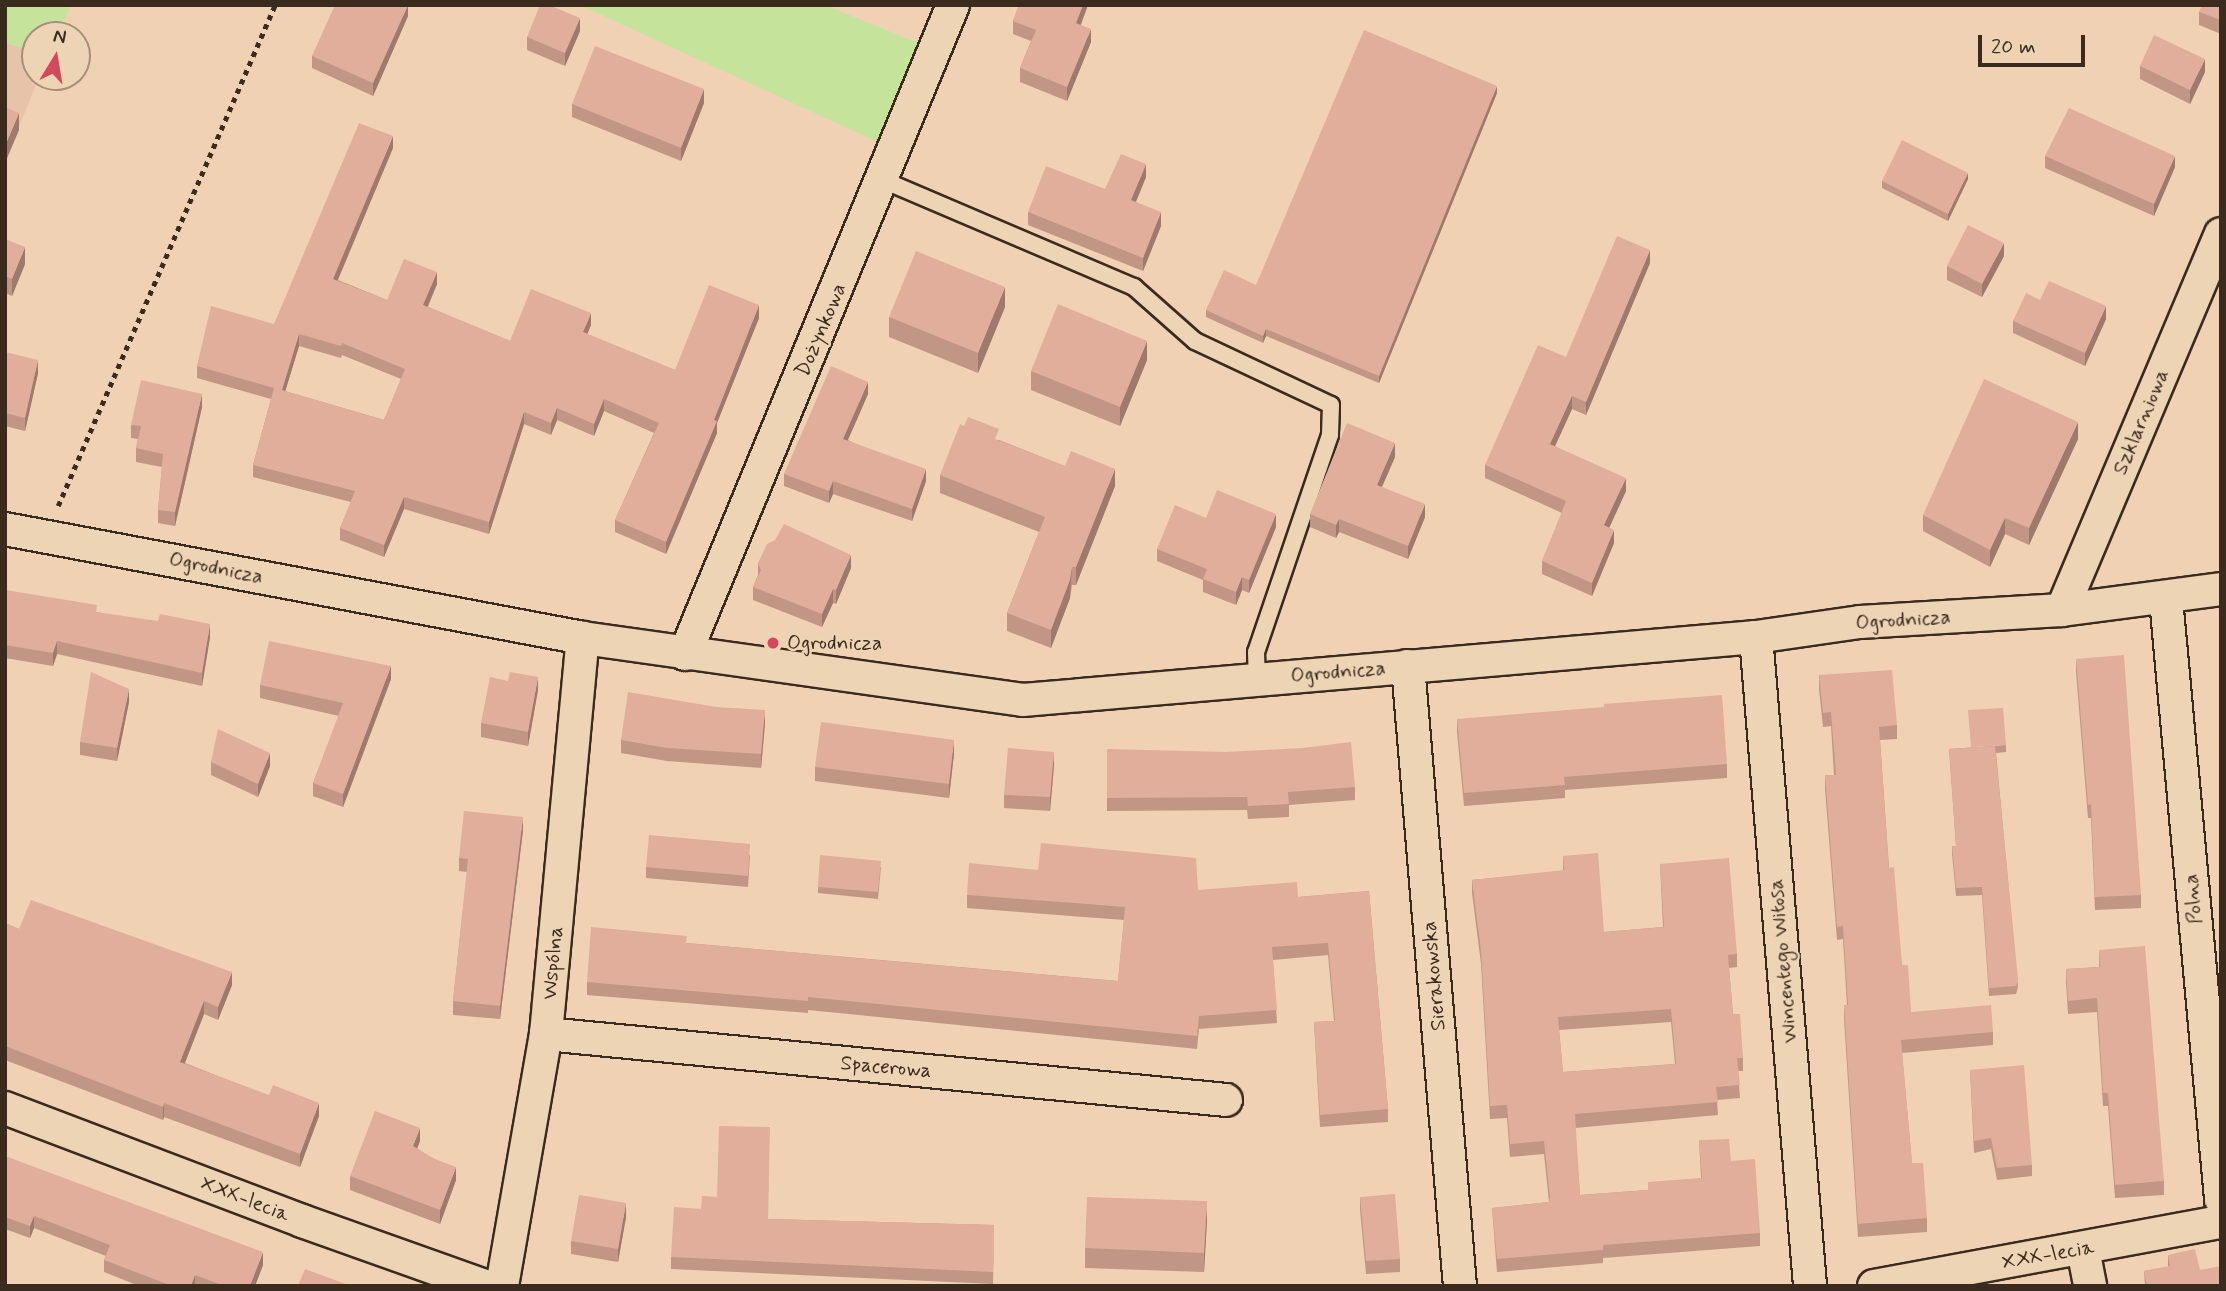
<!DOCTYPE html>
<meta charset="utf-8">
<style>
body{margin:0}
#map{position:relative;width:2226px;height:1291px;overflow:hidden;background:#f0d1b4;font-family:Mynerve,sans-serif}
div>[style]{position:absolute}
.built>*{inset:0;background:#e7c3a9}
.green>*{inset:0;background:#c6e39b}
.path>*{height:4.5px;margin-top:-2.25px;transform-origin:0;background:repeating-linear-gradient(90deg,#3b2a1e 0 5px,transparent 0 10px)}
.roads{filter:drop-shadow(2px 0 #3b2a1e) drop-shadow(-2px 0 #3b2a1e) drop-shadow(0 2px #3b2a1e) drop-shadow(0 -2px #3b2a1e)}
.service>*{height:16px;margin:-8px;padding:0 8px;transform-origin:8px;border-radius:8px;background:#edd4b5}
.minor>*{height:32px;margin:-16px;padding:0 16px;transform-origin:16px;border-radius:16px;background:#edd4b5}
.wall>*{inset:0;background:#c19685}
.shaded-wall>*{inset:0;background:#9d7a6c}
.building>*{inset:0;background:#e0ae9b}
.dots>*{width:19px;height:19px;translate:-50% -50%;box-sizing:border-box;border:4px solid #edd4b5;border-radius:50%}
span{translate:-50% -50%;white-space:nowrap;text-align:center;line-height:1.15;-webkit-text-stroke:5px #edd4b5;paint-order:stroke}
.street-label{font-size:21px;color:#3b2a1e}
.poi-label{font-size:21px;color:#3b2a1e}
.left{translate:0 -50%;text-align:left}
.frame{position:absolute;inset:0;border:7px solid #3b2a1e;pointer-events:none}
.north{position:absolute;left:21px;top:21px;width:70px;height:70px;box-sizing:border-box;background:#edd4b5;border:2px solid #a69079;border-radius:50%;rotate:11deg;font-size:19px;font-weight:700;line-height:28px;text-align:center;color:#3b2a1e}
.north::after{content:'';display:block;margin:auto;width:24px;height:32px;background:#d1495b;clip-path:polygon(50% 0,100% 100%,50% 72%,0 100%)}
.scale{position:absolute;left:1978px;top:35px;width:107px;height:32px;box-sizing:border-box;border:4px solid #3b2a1e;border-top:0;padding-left:9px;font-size:21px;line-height:24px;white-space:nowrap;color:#3b2a1e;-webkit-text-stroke:5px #edd4b5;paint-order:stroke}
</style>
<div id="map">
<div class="built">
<i style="clip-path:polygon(5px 43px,26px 49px,35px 66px,35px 77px,39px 77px,5px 162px)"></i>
</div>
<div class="green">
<i style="clip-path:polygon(6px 5px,71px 5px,58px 35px,35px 35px,35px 66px,26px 49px,5px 43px)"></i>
<i style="clip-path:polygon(580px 5px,825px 5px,935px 50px,895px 150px)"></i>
</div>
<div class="path">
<i style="left:58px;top:506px;width:546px;rotate:-66.58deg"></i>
</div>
<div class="roads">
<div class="service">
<i style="left:883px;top:180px;width:273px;rotate:23.1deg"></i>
<i style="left:1134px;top:287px;width:81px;rotate:41.5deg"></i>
<i style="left:1195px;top:341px;width:150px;rotate:25.2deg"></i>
<i style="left:1331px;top:405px;width:30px;rotate:92deg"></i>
<i style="left:1330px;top:435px;width:229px;rotate:108.8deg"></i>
<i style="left:1256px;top:652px;width:26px;rotate:88deg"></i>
</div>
<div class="minor">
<i style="left:5px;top:529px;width:588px;rotate:10.68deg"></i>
<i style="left:583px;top:638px;width:444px;rotate:8deg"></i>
<i style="left:1023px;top:700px;width:736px;rotate:-4.91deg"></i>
<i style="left:1756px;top:637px;width:105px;rotate:-8.2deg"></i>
<i style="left:1860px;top:622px;width:202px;rotate:-3.4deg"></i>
<i style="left:2062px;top:610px;width:160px;rotate:-7.5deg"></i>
<i style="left:2166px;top:599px;width:603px;rotate:84.76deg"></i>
<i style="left:2062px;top:610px;width:408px;rotate:-67.1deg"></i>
<i style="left:1756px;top:637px;width:651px;rotate:85.24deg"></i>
<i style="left:685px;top:654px;width:702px;rotate:-67.56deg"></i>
<i style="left:1408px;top:666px;width:622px;rotate:85.21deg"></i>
<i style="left:546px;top:1034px;width:683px;rotate:5.54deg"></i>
<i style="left:5px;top:1108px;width:318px;rotate:20.8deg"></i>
<i style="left:302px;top:1221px;width:194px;rotate:19.6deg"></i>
<i style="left:2083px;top:1249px;width:38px;rotate:79deg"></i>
<i style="left:502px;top:1286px;width:256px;rotate:-80.1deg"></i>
<i style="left:546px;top:1034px;width:398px;rotate:-84.7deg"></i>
<i style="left:1874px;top:1286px;width:353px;rotate:-10.5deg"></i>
</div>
</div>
<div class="wall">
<i style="clip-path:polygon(1019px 5px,1088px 5px,1081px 25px,1091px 42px,1067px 101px,1020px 82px,1020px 68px,1031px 41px,1013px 34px,1013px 21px)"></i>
<i style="clip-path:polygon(2221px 5px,2221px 34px,2199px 25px,2199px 12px)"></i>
<i style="clip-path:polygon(364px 7px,408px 16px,373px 96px,312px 68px,312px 56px)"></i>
<i style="clip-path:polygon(580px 31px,565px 66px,527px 50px,527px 37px)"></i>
<i style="clip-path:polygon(2140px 66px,2205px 72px,2190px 104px,2140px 79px)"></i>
<i style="clip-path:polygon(1497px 93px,1379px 383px,1266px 336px,1263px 343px,1206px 317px,1206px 310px,1256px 285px)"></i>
<i style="clip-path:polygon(704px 103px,681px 161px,572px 117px,572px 104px)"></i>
<i style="clip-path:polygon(evenodd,393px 148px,338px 280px,387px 300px,437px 284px,428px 307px,510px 341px,591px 325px,587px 334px,675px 370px,759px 318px,717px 423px,717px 433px,666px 554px,615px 532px,615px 520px,654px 433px,604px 411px,594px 436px,557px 420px,551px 435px,524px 424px,489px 534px,404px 509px,384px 557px,340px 540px,340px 528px,351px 502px,253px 477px,253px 465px,271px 399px,197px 378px,197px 366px,274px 324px,393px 148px,299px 346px,341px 358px,342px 355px,401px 379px,384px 420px,285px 391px,299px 346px)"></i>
<i style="clip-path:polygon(2045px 156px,2175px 167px,2154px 216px,2045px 168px)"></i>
<i style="clip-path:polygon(1146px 177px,1136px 202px,1161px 226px,1143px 271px,1028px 225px,1028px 212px)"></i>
<i style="clip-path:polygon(1968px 179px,1948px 221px,1882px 188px,1882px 181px)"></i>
<i style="clip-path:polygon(5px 239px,25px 264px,12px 296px,5px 293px)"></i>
<i style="clip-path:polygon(2004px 256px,1982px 297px,1947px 280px,1947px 266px)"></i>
<i style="clip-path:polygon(1650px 263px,1586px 415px,1572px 409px,1555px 446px,1626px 491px,1609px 528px,1614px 543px,1592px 596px,1542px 574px,1542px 561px,1562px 513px,1485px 478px,1485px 465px,1566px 357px)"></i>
<i style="clip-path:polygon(2040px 300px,2106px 319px,2085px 366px,2013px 333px,2013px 321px)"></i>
<i style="clip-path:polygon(1005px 307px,978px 373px,889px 337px,889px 317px)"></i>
<i style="clip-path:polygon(5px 352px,38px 373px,25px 431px,5px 426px)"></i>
<i style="clip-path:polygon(1147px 360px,1120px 426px,1031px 390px,1031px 371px)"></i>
<i style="clip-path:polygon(868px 394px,848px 440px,926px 481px,912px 521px,833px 494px,829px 503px,784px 486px,784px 474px)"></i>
<i style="clip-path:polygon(202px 407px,175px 526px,158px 523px,158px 510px,162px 467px,136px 462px,136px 448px,138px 439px,131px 438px,131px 425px)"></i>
<i style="clip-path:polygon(2078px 439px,2029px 545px,2005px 534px,1990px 567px,1923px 531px,1923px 515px)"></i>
<i style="clip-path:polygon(999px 440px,1115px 486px,1076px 585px,1072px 585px,1070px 598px,1051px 648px,1007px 631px,1007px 613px,1039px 532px,940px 493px,940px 475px)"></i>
<i style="clip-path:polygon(1395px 457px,1382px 487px,1425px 517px,1408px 559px,1339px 532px,1336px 538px,1310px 527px,1310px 514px)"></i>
<i style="clip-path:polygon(1206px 518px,1276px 527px,1249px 593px,1242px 590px,1236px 605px,1203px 592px,1203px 580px,1157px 561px,1157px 549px)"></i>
<i style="clip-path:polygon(758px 563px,851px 568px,836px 604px,833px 603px,822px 627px,753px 600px,753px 587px,758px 575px)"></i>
<i style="clip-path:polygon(5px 590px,97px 612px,210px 637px,202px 686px,57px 654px,53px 666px,5px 658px)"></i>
<i style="clip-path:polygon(2076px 659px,2141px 895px,2141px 908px,2095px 910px,2091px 818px,2088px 818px,2076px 672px)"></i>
<i style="clip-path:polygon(1819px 675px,1897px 725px,1897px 739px,1880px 740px,1889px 868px,1902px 965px,1911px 1012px,1993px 1032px,1993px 1045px,1902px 1053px,1912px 1163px,1927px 1218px,1927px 1232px,1858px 1237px,1844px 1019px,1844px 1005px,1847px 1005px,1843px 939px,1837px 940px,1825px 789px,1825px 775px,1834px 775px,1831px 726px,1823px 727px,1819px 689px)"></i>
<i style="clip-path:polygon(391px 679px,343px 807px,313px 796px,313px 783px,339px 716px,260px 698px,260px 685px)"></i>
<i style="clip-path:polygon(538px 690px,528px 746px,481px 737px,481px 723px)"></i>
<i style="clip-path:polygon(129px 702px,117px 761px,80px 755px,80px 742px)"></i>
<i style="clip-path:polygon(1457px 719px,1727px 764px,1727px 778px,1565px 790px,1565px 798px,1464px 806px,1457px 732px)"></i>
<i style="clip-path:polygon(765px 723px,761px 768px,667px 761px,621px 753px,621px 740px)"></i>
<i style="clip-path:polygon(2006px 745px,2006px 752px,1996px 753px,2018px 987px,2016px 994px,1989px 996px,1982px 895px,1956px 896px,1952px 854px,1952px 846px,1956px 846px,1949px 749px)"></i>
<i style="clip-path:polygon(1107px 749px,1355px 787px,1355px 800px,1289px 805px,1289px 817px,1248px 819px,1247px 810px,1107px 811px)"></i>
<i style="clip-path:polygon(954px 753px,949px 798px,815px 781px,815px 767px)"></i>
<i style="clip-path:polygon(211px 762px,270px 766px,258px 797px,211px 775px)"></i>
<i style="clip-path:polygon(1054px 765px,1050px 811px,1004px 808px,1004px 795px)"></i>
<i style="clip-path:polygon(523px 830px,500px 1019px,453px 1015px,453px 1001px,467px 872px,459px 871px,459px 858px)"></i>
<i style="clip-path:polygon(750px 855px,748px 887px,646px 878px,646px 867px)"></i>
<i style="clip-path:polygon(evenodd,1563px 856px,1604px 932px,1663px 927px,1660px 864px,1737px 954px,1737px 967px,1729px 968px,1733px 1014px,1743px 1058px,1743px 1071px,1738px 1071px,1740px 1098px,1717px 1100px,1718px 1115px,1575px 1128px,1580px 1195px,1648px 1190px,1701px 1178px,1699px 1140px,1731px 1161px,1760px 1233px,1760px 1246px,1603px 1258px,1603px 1263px,1497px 1272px,1492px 1208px,1549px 1202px,1544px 1154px,1510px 1157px,1507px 1118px,1490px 1119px,1481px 964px,1472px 893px,1472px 880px,1563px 871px,1563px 856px,1671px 1022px,1675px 1064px,1563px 1072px,1559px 1030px,1671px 1022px)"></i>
<i style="clip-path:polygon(881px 867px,878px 899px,818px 893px,818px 887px)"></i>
<i style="clip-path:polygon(1198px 890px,1298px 897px,1369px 891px,1388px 1109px,1388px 1122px,1320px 1127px,1314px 1022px,1334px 1021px,1328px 955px,1273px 960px,1277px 1023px,1199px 1029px,1197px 1049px,808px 1010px,808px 1013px,587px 995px,587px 982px,687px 943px,1118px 981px,1124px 920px,967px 908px,967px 895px)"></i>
<i style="clip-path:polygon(5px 923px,19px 929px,232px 985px,218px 1020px,204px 1014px,185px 1063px,319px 1116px,300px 1167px,164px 1117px,163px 1120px,5px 1060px)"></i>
<i style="clip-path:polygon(2099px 950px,2164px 1181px,2164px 1195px,2115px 1198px,2108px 1106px,2103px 1106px,2097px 1012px,2068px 1014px,2066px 982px,2066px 969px,2099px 967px)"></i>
<i style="clip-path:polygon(1970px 1070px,2032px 1165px,2032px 1176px,1997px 1180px,1991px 1149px,1974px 1153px)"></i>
<i style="clip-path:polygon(420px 1141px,417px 1148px,456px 1180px,440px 1224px,350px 1190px,350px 1176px)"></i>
<i style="clip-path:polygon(5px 1156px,263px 1265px,255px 1286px,139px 1286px,104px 1272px,104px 1260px,106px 1256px,34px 1228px,30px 1238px,5px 1229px)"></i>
<i style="clip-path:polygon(1360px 1197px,1400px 1259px,1400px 1272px,1366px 1274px,1360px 1210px)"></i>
<i style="clip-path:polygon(626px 1217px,618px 1262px,571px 1254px,571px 1241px)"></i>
<i style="clip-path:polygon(768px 1219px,994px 1225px,993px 1284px,671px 1269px,671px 1257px)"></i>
<i style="clip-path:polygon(1207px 1220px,1204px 1272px,1085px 1268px,1085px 1248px)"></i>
<i style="clip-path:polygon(2168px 1255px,2200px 1270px,2221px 1286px,2145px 1286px,2144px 1271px,2168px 1267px)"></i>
</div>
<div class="shaded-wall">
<i style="clip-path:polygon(408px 5px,408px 16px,373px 96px,373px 83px)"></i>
<i style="clip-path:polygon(1083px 5px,1088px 5px,1076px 36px,1076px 23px)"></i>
<i style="clip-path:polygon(580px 18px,580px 31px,565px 66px,565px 53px)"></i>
<i style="clip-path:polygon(1091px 29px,1091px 42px,1067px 101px,1067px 87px)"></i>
<i style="clip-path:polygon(2205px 59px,2205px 72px,2190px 104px,2190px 90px)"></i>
<i style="clip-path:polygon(1497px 86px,1497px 93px,1379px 383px,1379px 376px)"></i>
<i style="clip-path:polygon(704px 89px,704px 103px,681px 161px,681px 148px)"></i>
<i style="clip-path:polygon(19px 113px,19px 130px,5px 163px,5px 146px)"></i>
<i style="clip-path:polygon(393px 136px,393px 148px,333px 291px,333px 279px)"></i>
<i style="clip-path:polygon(2175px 156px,2175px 167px,2154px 216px,2154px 204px)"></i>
<i style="clip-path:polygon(1146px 164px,1146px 177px,1131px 213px,1131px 200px)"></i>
<i style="clip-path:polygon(1968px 173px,1968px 179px,1948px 221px,1948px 214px)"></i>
<i style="clip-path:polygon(1161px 212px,1161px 226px,1143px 271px,1143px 258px)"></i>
<i style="clip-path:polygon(2004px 243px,2004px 256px,1982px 297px,1982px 284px)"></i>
<i style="clip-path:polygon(25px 247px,25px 264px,12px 296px,12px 279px)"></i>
<i style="clip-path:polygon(1650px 250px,1650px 263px,1586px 415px,1586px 402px)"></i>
<i style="clip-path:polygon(437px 272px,437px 284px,423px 317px,423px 305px)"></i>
<i style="clip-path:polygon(1005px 287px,1005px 307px,978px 373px,978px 353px)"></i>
<i style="clip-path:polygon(759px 305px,759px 318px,717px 423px,717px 433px,666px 554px,666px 542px)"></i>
<i style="clip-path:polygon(2106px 306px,2106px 319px,2085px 366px,2085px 353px)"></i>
<i style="clip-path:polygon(591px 313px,591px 325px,583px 344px,583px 332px)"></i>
<i style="clip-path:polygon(1266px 329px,1266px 336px,1263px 343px,1263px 336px)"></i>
<i style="clip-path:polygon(299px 334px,299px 346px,282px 402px,282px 390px)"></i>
<i style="clip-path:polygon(1147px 341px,1147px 360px,1120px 426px,1120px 407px)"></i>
<i style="clip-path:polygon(38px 360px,38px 373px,25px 431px,25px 418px)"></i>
<i style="clip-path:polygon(868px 382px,868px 394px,843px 451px,843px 439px)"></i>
<i style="clip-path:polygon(202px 394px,202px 407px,175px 526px,175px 512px)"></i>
<i style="clip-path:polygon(1572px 396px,1572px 409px,1550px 457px,1550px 444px)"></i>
<i style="clip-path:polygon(604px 399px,604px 411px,594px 436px,594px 424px)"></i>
<i style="clip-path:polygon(557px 408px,557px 420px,551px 435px,551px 423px)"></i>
<i style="clip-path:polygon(524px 412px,524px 424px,489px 534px,489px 522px)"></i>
<i style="clip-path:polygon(2078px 422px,2078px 439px,2029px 545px,2029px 528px)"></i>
<i style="clip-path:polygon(1395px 443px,1395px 457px,1377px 498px,1377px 485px)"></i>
<i style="clip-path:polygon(926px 469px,926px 481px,912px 521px,912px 509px)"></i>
<i style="clip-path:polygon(1115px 469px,1115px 486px,1076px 585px,1076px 567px)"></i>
<i style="clip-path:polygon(1626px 478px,1626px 491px,1604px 539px,1604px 525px)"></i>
<i style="clip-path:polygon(833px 481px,833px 494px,829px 503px,829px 491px)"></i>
<i style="clip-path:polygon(404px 497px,404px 509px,384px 557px,384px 545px)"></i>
<i style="clip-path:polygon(1425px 504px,1425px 517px,1408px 559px,1408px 546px)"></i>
<i style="clip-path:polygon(1276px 514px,1276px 527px,1249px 593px,1249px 580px)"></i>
<i style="clip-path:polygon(2005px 518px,2005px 534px,1990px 567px,1990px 550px)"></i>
<i style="clip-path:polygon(1339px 519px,1339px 532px,1336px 538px,1336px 525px)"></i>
<i style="clip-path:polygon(1614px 530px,1614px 543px,1592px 596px,1592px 583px)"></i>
<i style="clip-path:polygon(851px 555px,851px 568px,836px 604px,836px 590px)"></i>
<i style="clip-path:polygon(1072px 567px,1070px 598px,1051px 648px,1051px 630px)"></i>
<i style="clip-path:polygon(1242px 577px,1242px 590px,1236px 605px,1236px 592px)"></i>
<i style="clip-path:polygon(833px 589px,833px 603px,822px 627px,822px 614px)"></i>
<i style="clip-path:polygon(210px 624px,210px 637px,202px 686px,202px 673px)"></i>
<i style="clip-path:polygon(57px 641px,57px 654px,53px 666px,53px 653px)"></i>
<i style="clip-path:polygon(391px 666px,391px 679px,343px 807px,343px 794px)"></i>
<i style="clip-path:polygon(538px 677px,538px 690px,528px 746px,528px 732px)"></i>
<i style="clip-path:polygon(129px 689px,129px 702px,117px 761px,117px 748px)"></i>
<i style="clip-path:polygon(765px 710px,765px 723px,761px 768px,761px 754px)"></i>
<i style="clip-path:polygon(954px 740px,954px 753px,949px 798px,949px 784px)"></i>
<i style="clip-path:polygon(1054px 752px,1054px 765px,1050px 811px,1050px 797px)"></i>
<i style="clip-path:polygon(270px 753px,270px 766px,258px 797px,258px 784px)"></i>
<i style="clip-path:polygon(523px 817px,523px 830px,500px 1019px,500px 1006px)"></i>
<i style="clip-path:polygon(232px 972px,232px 985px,218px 1020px,218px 1007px)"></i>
<i style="clip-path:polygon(204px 1001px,204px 1014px,180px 1075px,180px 1062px)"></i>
<i style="clip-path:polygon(164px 1103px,164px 1117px,163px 1120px,163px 1107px)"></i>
<i style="clip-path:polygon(319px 1103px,319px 1116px,300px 1167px,300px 1154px)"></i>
<i style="clip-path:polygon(420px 1128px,420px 1141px,413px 1159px,413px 1146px)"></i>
<i style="clip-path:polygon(456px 1167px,456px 1180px,440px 1224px,440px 1210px)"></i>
<i style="clip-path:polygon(1207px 1201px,1207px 1220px,1204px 1272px,1204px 1253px)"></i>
<i style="clip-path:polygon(626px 1203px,626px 1217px,618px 1262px,618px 1249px)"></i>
<i style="clip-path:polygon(34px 1216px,34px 1228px,30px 1238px,30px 1226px)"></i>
<i style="clip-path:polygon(263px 1252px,263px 1265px,255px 1286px,250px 1286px)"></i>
<i style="clip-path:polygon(195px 1275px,195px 1286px,191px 1286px)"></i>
</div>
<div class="building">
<i style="clip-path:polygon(335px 5px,360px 5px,364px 7px,364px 5px,408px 5px,373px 83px,312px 56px)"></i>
<i style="clip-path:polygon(540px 5px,549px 5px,580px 18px,565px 53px,527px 37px)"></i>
<i style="clip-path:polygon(1019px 5px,1083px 5px,1076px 23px,1091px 29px,1067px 87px,1020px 68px,1036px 30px,1013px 21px)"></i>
<i style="clip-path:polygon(2202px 5px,2221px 5px,2221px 20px,2199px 12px)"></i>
<i style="clip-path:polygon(1364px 30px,1497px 86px,1379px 376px,1266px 329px,1263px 336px,1206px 310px,1224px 270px,1256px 285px)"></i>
<i style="clip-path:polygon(2154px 35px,2205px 59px,2190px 90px,2140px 66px)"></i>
<i style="clip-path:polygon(595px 46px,704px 89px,681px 148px,572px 104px)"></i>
<i style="clip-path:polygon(5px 107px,19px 113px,5px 146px)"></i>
<i style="clip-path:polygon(2069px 108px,2175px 156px,2154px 204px,2045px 156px)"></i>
<i style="clip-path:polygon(evenodd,359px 123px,393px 136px,333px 279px,387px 300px,404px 259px,437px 272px,423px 305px,510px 341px,531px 289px,591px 313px,583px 332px,675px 370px,709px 285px,759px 305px,714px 420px,717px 421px,666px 542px,615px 520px,659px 423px,604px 399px,594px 424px,557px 408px,551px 423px,524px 412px,489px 522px,404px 497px,384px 545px,340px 528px,355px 491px,253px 465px,274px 388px,197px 366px,211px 306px,274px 324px,359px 123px,299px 334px,341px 346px,342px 343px,405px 369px,384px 420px,282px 390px,299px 334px)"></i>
<i style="clip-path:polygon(1902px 140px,1968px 173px,1948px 214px,1882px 181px)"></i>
<i style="clip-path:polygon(1121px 154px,1146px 164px,1131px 200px,1161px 212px,1143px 258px,1028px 212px,1046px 166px,1105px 189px)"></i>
<i style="clip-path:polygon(1968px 225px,2004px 243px,1982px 284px,1947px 266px)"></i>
<i style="clip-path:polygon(1617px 236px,1650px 250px,1586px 402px,1572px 396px,1550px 444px,1626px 478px,1604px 525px,1614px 530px,1592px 583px,1542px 561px,1566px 501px,1485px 465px,1538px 345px,1566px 357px)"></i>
<i style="clip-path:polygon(5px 239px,25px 247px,12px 279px,5px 276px)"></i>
<i style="clip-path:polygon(916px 251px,1005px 287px,978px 353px,889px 317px)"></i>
<i style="clip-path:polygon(2049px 281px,2106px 306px,2085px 353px,2013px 321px,2026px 293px,2040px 300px)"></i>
<i style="clip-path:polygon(1058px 304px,1147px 341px,1120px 407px,1031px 371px)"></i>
<i style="clip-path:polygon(5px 352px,38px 360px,25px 418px,5px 413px)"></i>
<i style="clip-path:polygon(831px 366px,868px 382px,843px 439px,926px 469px,912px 509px,833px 481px,829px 491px,784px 474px)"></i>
<i style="clip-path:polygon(1984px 379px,2078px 422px,2029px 528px,2005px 518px,1990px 550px,1923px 515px)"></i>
<i style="clip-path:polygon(141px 380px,202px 394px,175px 512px,158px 510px,163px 454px,136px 448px,141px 426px,131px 425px)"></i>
<i style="clip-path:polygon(968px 417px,999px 429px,995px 439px,1065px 466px,1071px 451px,1115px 469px,1076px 567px,1072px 567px,1070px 580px,1051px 630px,1007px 613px,1045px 517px,940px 475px,960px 424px,964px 426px)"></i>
<i style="clip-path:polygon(1347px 423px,1395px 443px,1377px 485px,1425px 504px,1408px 546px,1339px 519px,1336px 525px,1310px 514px)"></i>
<i style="clip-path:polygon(1217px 490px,1276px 514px,1249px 580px,1242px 577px,1236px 592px,1203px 579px,1207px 569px,1157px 549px,1175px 505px,1206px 518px)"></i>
<i style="clip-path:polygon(784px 524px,851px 555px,836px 590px,833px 589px,822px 614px,753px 587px,761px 570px,758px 563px,767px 544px,775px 540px)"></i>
<i style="clip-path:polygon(5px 590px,97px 605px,96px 612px,158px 621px,160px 614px,210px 624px,202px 673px,57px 641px,53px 653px,5px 645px)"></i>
<i style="clip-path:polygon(269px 641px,391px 666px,343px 794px,313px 783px,343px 703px,260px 685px)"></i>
<i style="clip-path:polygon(2124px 655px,2141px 895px,2095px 897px,2091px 804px,2088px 805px,2076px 659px)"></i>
<i style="clip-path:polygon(1892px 670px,1897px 725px,1879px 727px,1889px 868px,1894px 867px,1902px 965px,1908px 965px,1911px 1012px,1991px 1005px,1993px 1032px,1901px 1040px,1912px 1163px,1923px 1163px,1927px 1218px,1858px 1224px,1844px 1005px,1848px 1005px,1843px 926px,1837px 927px,1825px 775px,1836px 775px,1831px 712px,1823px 713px,1819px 675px)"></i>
<i style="clip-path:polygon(91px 672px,129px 689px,117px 748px,80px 742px)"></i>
<i style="clip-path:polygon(510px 672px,538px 677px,528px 732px,481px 723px,490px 677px,508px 681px)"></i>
<i style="clip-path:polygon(628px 692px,716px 707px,765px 710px,761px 754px,667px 748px,621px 740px)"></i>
<i style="clip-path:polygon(1722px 695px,1727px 764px,1564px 777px,1565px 785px,1464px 793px,1457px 719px,1604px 707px,1604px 704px)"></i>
<i style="clip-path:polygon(2003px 708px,2006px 745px,1971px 747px,1968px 710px)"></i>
<i style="clip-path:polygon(821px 722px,954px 740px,949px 784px,815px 767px)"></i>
<i style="clip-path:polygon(218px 729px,270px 753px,258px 784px,211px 762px)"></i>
<i style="clip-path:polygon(1351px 742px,1355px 787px,1288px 792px,1289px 804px,1248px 806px,1247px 797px,1107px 798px,1107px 749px,1226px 752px,1303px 748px)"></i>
<i style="clip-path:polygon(1995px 746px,2018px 979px,2016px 986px,1989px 988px,1982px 887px,1956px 888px,1952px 846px,1956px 846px,1949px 749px)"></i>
<i style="clip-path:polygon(1008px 748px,1054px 752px,1050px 797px,1004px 795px)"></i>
<i style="clip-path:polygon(464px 811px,523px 817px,500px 1006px,453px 1001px,468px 859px,459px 858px)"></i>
<i style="clip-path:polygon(649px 835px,750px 844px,748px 876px,646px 867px)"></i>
<i style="clip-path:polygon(1041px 843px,1196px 858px,1198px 890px,1297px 882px,1298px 897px,1369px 891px,1388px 1109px,1320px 1115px,1314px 1022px,1335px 1021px,1328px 943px,1272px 947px,1277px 1010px,1199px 1016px,1197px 1036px,808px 997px,808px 1001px,587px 982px,591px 927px,687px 936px,686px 943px,1118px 981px,1125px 907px,967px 895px,969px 863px,1038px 870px)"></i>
<i style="clip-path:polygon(evenodd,1598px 853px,1604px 932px,1664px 927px,1660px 864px,1729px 858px,1737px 954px,1728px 955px,1733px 1014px,1740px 1014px,1743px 1058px,1737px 1058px,1740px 1085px,1716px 1087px,1718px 1102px,1575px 1114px,1580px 1195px,1648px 1190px,1648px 1182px,1702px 1178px,1699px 1140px,1729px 1139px,1731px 1161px,1755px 1159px,1760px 1233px,1603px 1245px,1603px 1250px,1497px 1259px,1492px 1208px,1549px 1202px,1550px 1197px,1544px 1141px,1510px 1144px,1507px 1105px,1490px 1106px,1481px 951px,1472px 880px,1564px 870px,1563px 856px,1598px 853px,1671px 1009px,1676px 1064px,1563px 1072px,1558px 1017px,1671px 1009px)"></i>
<i style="clip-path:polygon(820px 855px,881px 861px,878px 892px,818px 887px)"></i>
<i style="clip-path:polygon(31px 900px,232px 972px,218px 1007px,204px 1001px,180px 1062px,269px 1095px,273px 1085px,319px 1103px,300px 1154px,164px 1103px,163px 1107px,5px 1046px,5px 923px,19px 929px)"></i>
<i style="clip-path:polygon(2145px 946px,2164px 1181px,2115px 1185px,2108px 1093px,2103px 1093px,2097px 998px,2068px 1001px,2066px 969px,2100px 967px,2099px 950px)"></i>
<i style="clip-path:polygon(2024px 1065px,2032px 1165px,1997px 1168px,1991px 1138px,1974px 1141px,1970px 1070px)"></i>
<i style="clip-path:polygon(375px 1111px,420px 1128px,413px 1146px,435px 1159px,456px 1167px,440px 1210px,350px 1176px)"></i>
<i style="clip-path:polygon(719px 1126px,770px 1127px,768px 1219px,994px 1225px,993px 1272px,671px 1257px,674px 1207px,701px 1209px,702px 1196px,717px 1197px)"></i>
<i style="clip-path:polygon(5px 1156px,263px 1252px,250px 1286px,225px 1286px,195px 1275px,191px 1286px,172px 1286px,104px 1260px,110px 1245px,34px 1216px,30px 1226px,5px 1217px)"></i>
<i style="clip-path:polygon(1395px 1194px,1400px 1259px,1366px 1261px,1360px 1197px)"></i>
<i style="clip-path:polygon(579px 1195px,626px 1203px,618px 1249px,571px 1241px)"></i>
<i style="clip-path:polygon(1087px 1197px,1207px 1201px,1204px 1253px,1085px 1248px)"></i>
<i style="clip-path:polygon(2195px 1249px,2200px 1270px,2221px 1266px,2221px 1286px,2147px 1286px,2144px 1271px,2170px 1266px,2168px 1255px)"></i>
<i style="clip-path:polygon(305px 1269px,351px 1286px,298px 1286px)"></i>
</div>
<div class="dots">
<i style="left:773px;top:643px;background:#d1495b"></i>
</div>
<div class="street-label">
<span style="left:821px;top:330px;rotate:-67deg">Dożynkowa</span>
<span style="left:2141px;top:422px;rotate:-67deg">Szklarniowa</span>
<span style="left:216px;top:568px;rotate:11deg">Ogrodnicza</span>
<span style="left:1903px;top:620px;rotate:-4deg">Ogrodnicza</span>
<span style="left:1338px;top:672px;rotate:-5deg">Ogrodnicza</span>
<span style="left:2193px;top:899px;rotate:-95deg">Polna</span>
<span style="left:1783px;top:961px;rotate:-95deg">Wincentego Witosa</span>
<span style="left:553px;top:963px;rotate:-85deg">Wspólna</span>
<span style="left:1434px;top:976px;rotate:-95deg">Sierakowska</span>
<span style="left:886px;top:1067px;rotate:5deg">Spacerowa</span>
<span style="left:245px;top:1199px;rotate:21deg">XXX-lecia</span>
<span style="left:2048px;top:1255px;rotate:-10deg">XXX-lecia</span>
</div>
<div class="poi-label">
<span class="left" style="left:787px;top:643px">Ogrodnicza</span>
</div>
<div class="frame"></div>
<div class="north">N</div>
<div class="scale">20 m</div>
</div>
